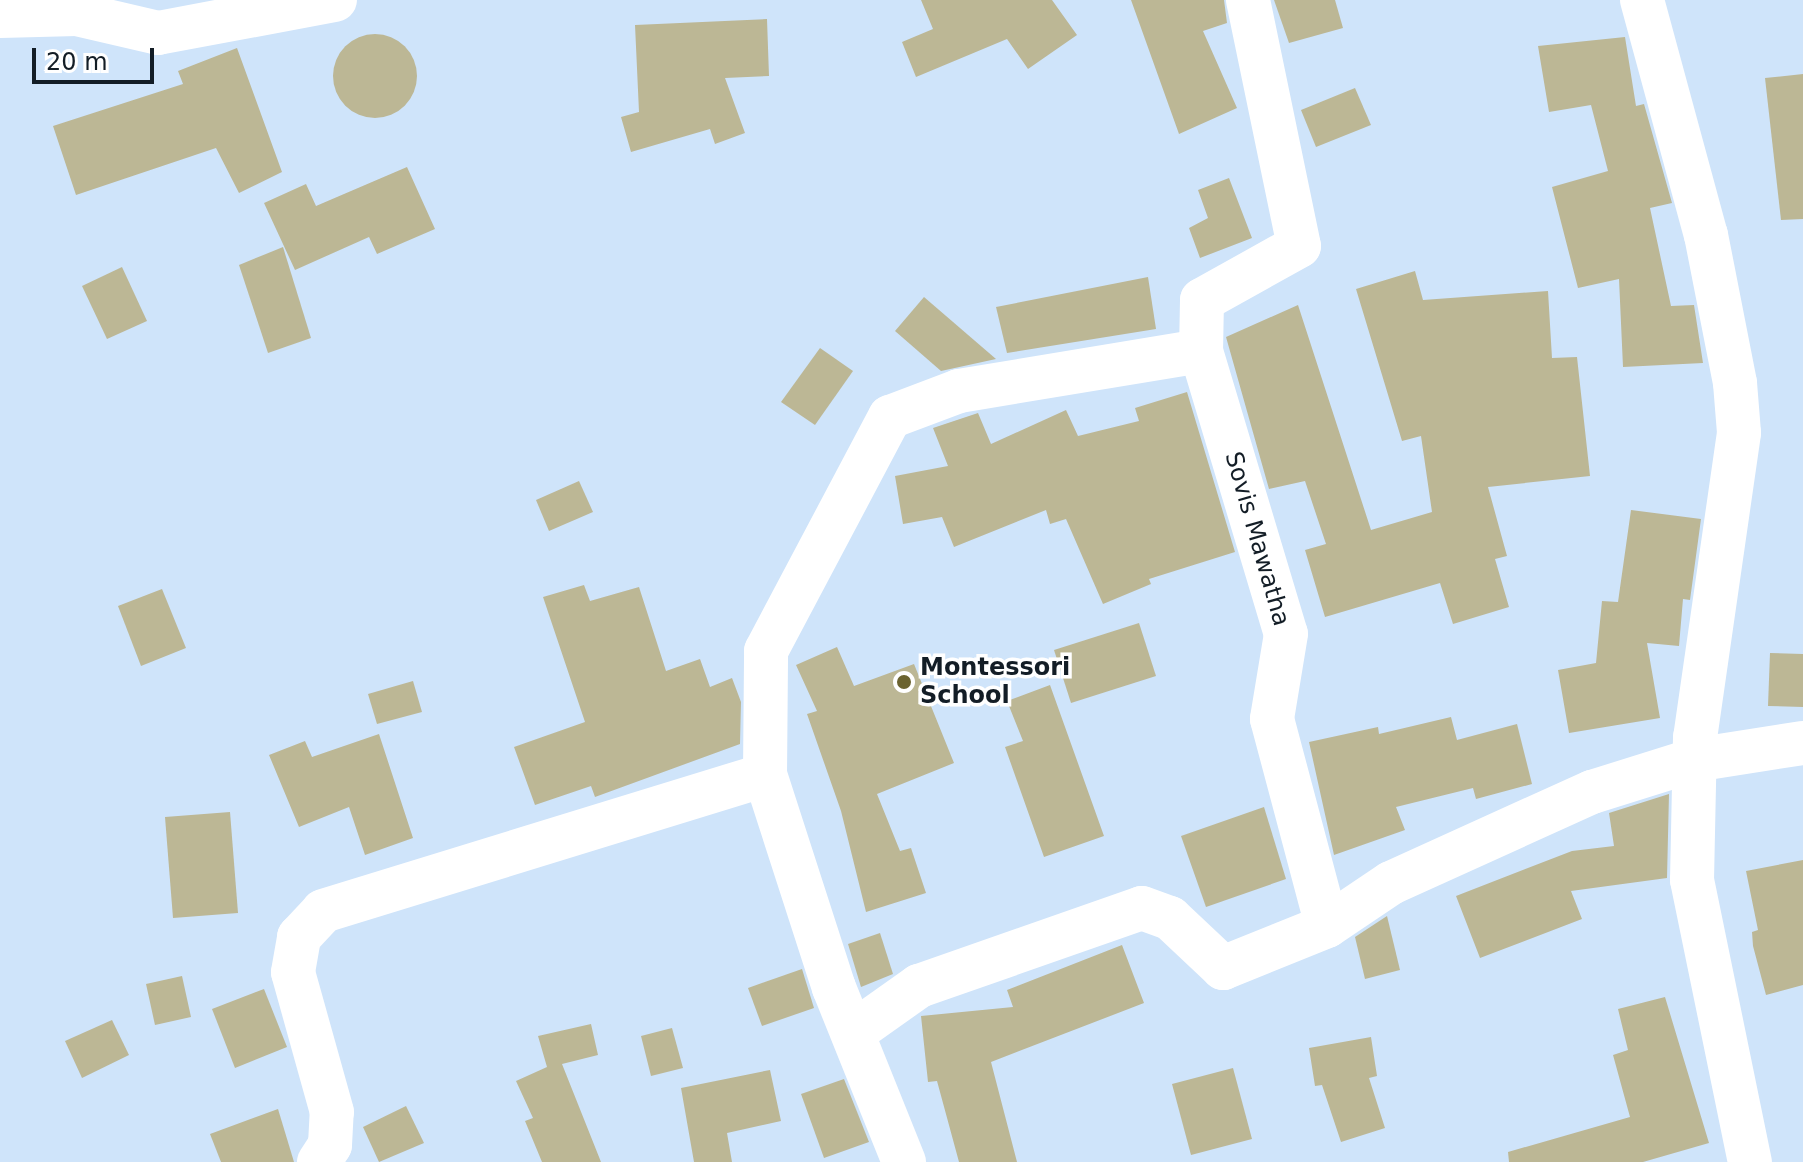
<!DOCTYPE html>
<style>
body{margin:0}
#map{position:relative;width:1803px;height:1162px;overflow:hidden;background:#cfe4fa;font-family:"DejaVu Sans",sans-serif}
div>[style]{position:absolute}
.building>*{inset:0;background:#bcb795}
.round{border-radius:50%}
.minor>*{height:44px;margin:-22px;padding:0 22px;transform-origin:22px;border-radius:22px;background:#fff}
.tertiary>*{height:44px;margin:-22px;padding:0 22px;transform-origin:22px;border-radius:22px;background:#fff}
.dots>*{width:22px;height:22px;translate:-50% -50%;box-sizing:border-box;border:4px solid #fff;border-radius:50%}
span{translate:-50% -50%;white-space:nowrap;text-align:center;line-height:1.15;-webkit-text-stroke:7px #fff;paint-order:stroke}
.street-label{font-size:24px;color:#131d26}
.poi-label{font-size:24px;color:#131d26;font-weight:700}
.left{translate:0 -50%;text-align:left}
.scale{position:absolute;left:32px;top:48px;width:122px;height:36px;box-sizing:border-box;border:4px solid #131d26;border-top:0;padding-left:10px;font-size:24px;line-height:28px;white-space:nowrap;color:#131d26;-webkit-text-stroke:6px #fff;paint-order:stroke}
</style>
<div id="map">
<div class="building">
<i style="clip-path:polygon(921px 0,1052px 0,1077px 35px,1028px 69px,1007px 39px,916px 77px,902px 42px,933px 29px)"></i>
<i style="clip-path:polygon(1131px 0,1224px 0,1227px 23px,1203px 31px,1237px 108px,1179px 134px)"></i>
<i style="clip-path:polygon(1274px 0,1335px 0,1343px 28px,1289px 43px)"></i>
<i style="clip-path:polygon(767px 19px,769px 76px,725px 78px,745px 133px,715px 144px,710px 129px,631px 152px,621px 117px,639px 112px,635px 25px)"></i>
<i class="round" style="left:333px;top:34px;width:84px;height:84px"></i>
<i style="clip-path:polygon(1625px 37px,1636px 106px,1644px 104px,1672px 203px,1650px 208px,1671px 306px,1694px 305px,1703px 363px,1623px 367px,1619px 279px,1578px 288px,1552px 187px,1608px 171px,1591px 105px,1549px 112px,1538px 46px)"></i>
<i style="clip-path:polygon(237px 48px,282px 172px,239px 193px,216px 148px,76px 195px,53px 126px,183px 84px,178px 71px)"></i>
<i style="clip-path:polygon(1803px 74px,1803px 219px,1781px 220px,1765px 78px)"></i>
<i style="clip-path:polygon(1355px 88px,1371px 125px,1316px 147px,1301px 110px)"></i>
<i style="clip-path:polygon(407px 167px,435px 229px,377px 254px,369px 237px,295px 270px,264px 203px,306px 184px,316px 206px)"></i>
<i style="clip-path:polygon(1229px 178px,1252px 238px,1200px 258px,1189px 228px,1208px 218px,1198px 190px)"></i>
<i style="clip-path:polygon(283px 247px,311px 338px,268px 353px,239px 265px)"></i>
<i style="clip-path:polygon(122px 267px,147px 321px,107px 339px,82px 286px)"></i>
<i style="clip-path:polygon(1415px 271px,1423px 300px,1548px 291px,1552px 358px,1577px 357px,1590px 476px,1488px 487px,1507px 556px,1495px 559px,1509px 607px,1453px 624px,1440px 583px,1325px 617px,1305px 550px,1326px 544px,1305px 481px,1269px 489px,1226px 337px,1298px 305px,1371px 530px,1432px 512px,1421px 436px,1402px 441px,1356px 289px)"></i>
<i style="clip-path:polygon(1148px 277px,1156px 329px,1007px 353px,996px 307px)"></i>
<i style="clip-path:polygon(924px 297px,996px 359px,941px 371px,895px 331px)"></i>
<i style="clip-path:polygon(820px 348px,853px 371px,815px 425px,781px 402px)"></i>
<i style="clip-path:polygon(1187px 392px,1235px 552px,1149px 579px,1151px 584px,1103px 604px,1066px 519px,1050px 524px,1046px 510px,954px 547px,942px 517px,903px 524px,895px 476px,948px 466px,933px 428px,978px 413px,991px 444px,1066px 410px,1078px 436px,1139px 421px,1135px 408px)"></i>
<i style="clip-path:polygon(579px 481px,593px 512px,549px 531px,536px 500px)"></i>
<i style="clip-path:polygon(1631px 510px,1701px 519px,1690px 600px,1683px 599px,1679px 646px,1647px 643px,1660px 718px,1569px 733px,1558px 670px,1596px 663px,1602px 601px,1618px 602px)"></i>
<i style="clip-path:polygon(584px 585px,590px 601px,639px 587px,666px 671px,700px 659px,710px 687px,732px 678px,741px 702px,740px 744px,595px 797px,591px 786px,535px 805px,514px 747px,585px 722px,543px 597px)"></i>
<i style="clip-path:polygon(162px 589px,186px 648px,141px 666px,118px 606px)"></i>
<i style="clip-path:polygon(1139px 623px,1156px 676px,1071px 703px,1054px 650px)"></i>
<i style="clip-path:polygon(837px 647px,854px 686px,914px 664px,954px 763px,877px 794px,900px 851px,911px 848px,926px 893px,866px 912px,841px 811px,807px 714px,817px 711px,796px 665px)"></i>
<i style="clip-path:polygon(1770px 653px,1803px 654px,1803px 707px,1768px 706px)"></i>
<i style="clip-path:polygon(413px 681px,422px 712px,377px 724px,368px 694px)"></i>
<i style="clip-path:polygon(1050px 685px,1104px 836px,1044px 857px,1005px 747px,1023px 741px,1007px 701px)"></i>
<i style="clip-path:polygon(1451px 717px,1457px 740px,1517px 724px,1532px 784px,1476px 799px,1473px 788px,1396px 807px,1405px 830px,1334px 855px,1309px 742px,1378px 727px,1379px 734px)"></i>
<i style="clip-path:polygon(379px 734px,413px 838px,365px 855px,349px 807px,299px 827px,269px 755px,305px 741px,312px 757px)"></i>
<i style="clip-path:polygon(1669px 794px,1667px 878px,1571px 891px,1582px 919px,1480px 958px,1456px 896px,1572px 851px,1614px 846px,1609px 813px)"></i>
<i style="clip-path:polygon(1264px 807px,1286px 879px,1206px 907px,1181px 836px)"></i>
<i style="clip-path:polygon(230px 812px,238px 913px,173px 918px,165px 817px)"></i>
<i style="clip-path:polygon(1803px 860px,1803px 985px,1766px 995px,1753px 946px,1752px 932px,1758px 930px,1746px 871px)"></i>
<i style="clip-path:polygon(1387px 916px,1400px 970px,1365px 979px,1355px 937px)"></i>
<i style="clip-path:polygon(880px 933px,893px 974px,861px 987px,848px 944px)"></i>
<i style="clip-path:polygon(1122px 945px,1144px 1003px,991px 1062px,1017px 1162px,959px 1162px,937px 1081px,928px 1082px,921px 1016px,1013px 1007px,1007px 990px)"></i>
<i style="clip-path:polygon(802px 969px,814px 1008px,762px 1026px,748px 988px)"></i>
<i style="clip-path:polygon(182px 976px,191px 1017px,155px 1025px,146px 984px)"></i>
<i style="clip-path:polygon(264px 989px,287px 1047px,235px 1068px,212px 1009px)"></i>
<i style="clip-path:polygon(1665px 997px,1709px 1143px,1643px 1162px,1509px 1162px,1508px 1152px,1630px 1117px,1613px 1055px,1628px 1050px,1618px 1009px)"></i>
<i style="clip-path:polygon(112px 1020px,129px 1055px,82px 1078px,65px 1041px)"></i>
<i style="clip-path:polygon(591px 1024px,598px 1055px,562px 1064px,601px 1162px,542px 1162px,525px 1121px,533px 1118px,516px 1081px,547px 1067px,538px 1036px)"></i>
<i style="clip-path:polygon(672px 1028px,683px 1068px,651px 1076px,641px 1036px)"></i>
<i style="clip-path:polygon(1371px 1037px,1377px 1076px,1369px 1078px,1385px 1128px,1341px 1142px,1322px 1085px,1315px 1086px,1309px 1048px)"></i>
<i style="clip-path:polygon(1233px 1068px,1252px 1139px,1191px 1155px,1172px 1084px)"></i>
<i style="clip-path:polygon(770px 1070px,781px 1121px,727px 1133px,732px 1162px,694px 1162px,681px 1088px)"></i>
<i style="clip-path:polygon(844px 1079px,869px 1142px,824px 1158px,801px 1094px)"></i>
<i style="clip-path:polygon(406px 1106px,424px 1143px,379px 1162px,363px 1127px)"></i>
<i style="clip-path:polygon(278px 1109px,294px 1162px,221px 1162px,210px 1134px)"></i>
</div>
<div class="minor">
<i style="left:1248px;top:0;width:251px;rotate:78.3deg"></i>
<i style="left:1299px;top:246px;width:111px;rotate:150.9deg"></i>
<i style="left:1202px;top:300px;width:51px;rotate:91.1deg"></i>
<i style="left:1201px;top:351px;width:295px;rotate:73.3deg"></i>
<i style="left:1286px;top:634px;width:86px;rotate:99.4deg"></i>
<i style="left:1272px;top:719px;width:214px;rotate:75.1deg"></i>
<i style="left:1327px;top:926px;width:77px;rotate:-33.9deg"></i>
<i style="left:1391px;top:883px;width:221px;rotate:-24.4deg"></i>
<i style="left:1592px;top:792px;width:107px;rotate:-17.4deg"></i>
<i style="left:1694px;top:760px;width:110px;rotate:-8.9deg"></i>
<i style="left:0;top:16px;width:77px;rotate:-1.5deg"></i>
<i style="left:77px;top:14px;width:83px;rotate:13.2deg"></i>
<i style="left:158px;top:33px;width:180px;rotate:-10.6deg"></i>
<i style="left:854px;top:1032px;width:80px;rotate:-35.3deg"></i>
<i style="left:919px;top:986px;width:236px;rotate:-19.3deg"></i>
<i style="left:1142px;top:908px;width:30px;rotate:20deg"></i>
<i style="left:1170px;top:918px;width:73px;rotate:43.3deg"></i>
<i style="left:1223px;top:968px;width:112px;rotate:-22deg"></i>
<i style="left:319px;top:1162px;width:20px;rotate:-57deg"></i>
<i style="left:330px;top:1145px;width:33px;rotate:-87deg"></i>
<i style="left:332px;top:1112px;width:145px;rotate:-105.6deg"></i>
<i style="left:293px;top:972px;width:36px;rotate:-80deg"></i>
<i style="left:299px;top:937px;width:35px;rotate:-47deg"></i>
<i style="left:323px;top:911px;width:462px;rotate:-17.1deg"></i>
<i style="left:904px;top:1162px;width:188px;rotate:-111.9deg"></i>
<i style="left:834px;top:988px;width:224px;rotate:-107.9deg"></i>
<i style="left:765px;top:775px;width:124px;rotate:-89.5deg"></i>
<i style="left:766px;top:651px;width:265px;rotate:-62.1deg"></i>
<i style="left:890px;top:417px;width:74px;rotate:-20.6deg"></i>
<i style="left:959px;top:391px;width:245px;rotate:-9.4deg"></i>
</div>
<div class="tertiary">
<i style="left:1642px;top:0;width:244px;rotate:74.8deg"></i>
<i style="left:1706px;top:235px;width:151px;rotate:78.9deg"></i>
<i style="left:1735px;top:383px;width:50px;rotate:85.4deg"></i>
<i style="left:1739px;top:433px;width:307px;rotate:98.2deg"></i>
<i style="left:1695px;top:737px;width:143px;rotate:91.2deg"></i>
<i style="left:1692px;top:880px;width:288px;rotate:78.4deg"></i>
</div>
<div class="dots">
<i style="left:904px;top:682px;background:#6b6330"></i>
</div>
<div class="street-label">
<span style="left:1257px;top:539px;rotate:74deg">Sovis Mawatha</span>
</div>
<div class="poi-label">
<span class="left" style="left:920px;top:682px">Montessori<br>School</span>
</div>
<div class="scale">20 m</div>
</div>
